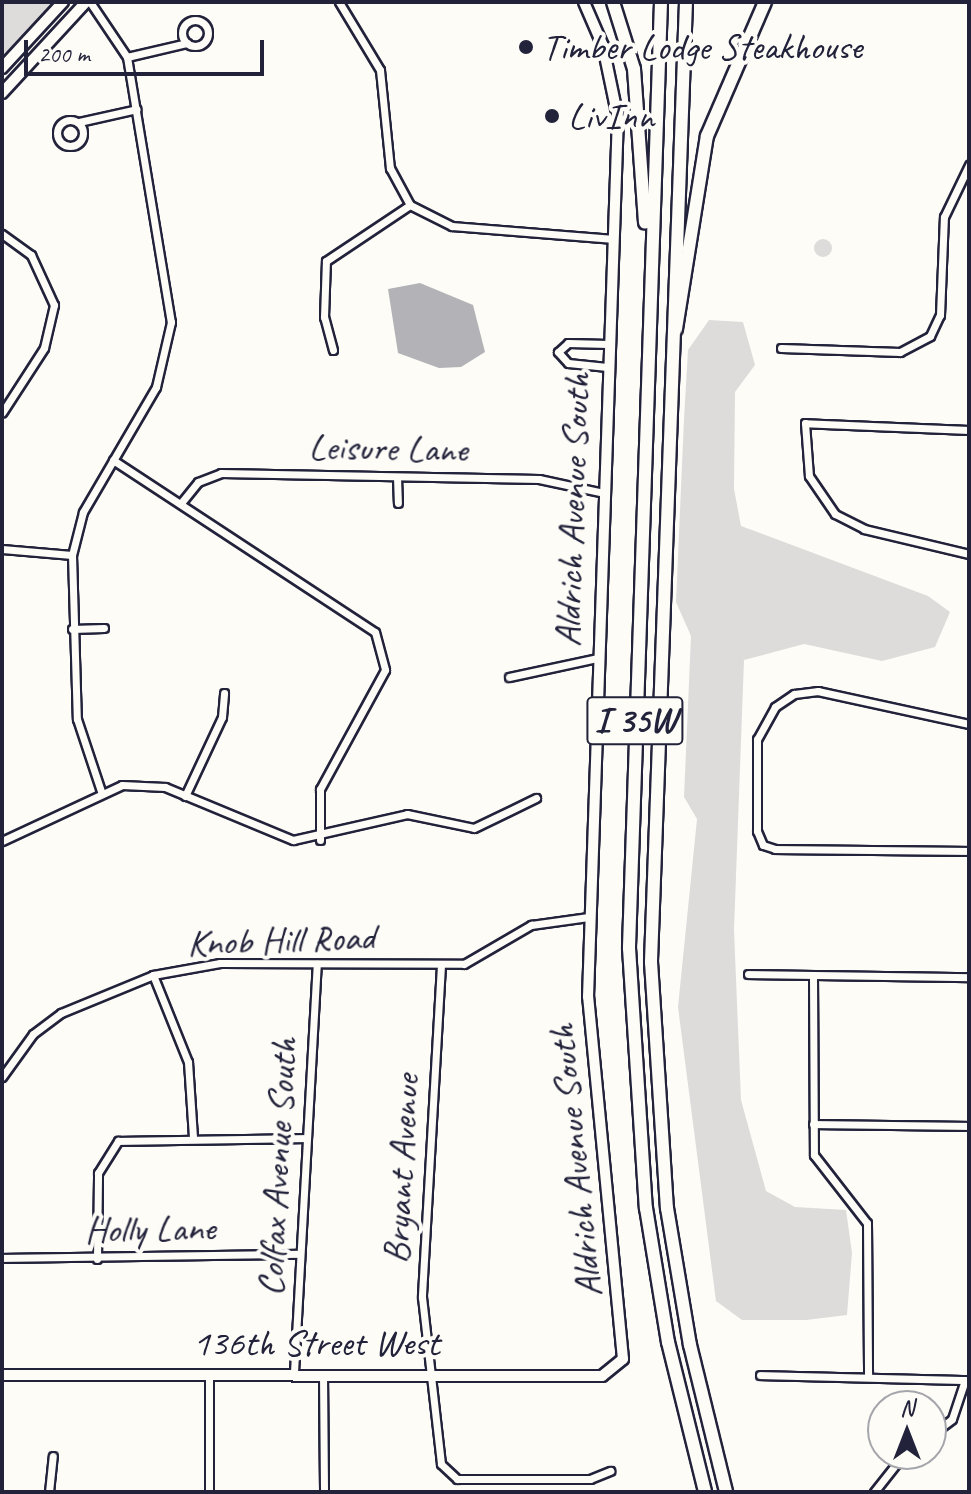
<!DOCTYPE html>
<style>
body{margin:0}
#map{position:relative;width:971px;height:1494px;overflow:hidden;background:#fdfcf7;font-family:Caveat,sans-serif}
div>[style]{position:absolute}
.green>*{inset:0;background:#dddcdb}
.round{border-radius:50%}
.water>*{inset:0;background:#b2b2b7}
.roads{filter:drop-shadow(2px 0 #22223b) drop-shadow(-2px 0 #22223b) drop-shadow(0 2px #22223b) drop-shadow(0 -2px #22223b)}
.street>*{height:7px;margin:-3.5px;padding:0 3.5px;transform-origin:3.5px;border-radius:3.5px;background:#fdfcf7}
.street>.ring{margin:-3.5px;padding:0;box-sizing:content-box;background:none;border:7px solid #fdfcf7;border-radius:50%}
.secondary>*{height:10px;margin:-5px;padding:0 5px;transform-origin:5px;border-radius:5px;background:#fdfcf7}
.highway>*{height:12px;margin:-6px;padding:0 6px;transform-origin:6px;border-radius:6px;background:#fdfcf7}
.dots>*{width:22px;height:22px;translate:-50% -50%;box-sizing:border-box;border:4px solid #fdfcf7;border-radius:50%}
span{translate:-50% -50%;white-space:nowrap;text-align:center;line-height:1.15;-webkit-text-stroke:8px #fdfcf7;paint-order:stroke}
.shield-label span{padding:2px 6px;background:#fdfcf7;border:2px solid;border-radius:6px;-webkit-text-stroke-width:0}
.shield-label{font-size:36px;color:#22223b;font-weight:700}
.poi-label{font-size:38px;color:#22223b}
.left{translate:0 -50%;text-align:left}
.street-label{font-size:38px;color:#22223b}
.frame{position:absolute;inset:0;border:4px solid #22223b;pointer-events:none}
.north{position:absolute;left:867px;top:1390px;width:80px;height:80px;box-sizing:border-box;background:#fdfcf7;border:2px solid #a5a5ac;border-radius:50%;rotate:0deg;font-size:22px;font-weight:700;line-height:32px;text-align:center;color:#22223b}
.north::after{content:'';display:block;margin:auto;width:28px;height:36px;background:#22223b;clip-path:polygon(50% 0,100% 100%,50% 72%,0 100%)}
.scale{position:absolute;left:24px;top:40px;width:240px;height:36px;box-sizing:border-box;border:4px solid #22223b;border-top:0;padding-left:10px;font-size:24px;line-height:28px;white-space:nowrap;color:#22223b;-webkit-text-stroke:6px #fdfcf7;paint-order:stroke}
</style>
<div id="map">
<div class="green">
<i style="clip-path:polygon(2px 2px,53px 2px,2px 67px)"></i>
<i class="round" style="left:814px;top:239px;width:18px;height:18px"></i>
<i style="clip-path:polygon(709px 320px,743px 322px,755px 365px,735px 392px,734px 489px,741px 526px,928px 596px,950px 612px,935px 647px,882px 661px,804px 644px,744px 660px,734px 930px,741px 1100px,766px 1191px,795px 1207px,846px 1210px,852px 1253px,847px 1315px,806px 1320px,742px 1320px,716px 1301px,678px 1007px,697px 819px,684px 797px,691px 636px,676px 602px,684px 419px,688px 350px)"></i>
</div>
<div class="water">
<i style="clip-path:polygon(420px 283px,473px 305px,485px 352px,461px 367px,439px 368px,398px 353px,388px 289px)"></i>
</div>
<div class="roads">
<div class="street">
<i style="left:90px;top:2px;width:66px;rotate:56.1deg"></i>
<i style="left:127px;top:57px;width:269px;rotate:80.6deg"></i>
<i style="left:171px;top:322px;width:67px;rotate:103deg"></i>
<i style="left:156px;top:387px;width:145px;rotate:120.3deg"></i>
<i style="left:83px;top:512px;width:44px;rotate:104.3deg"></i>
<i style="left:72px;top:555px;width:164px;rotate:88.3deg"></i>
<i style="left:77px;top:719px;width:76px;rotate:71.6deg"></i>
<i style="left:339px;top:2px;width:79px;rotate:58.9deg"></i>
<i style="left:380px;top:70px;width:99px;rotate:84.2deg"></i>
<i style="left:390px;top:168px;width:42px;rotate:61.6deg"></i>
<i style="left:410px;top:205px;width:47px;rotate:26.6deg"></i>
<i style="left:452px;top:226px;width:162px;rotate:4.6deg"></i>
<i class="ring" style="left:182px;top:20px;width:19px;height:19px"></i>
<i style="left:127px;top:57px;width:62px;rotate:-13.1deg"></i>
<i class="ring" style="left:57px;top:120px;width:19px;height:19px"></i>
<i style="left:79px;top:122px;width:59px;rotate:-12.6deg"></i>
<i style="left:2px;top:234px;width:36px;rotate:36deg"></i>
<i style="left:31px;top:255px;width:55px;rotate:65.3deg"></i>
<i style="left:54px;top:305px;width:44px;rotate:103.1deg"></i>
<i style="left:44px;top:348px;width:77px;rotate:122.9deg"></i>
<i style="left:781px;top:348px;width:119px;rotate:1.9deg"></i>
<i style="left:900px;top:352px;width:34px;rotate:-28deg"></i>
<i style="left:930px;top:336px;width:23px;rotate:-65deg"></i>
<i style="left:940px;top:315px;width:98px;rotate:-87.7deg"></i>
<i style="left:944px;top:217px;width:58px;rotate:-64.3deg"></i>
<i style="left:333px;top:350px;width:34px;rotate:-105deg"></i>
<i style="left:324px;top:317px;width:56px;rotate:-88deg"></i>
<i style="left:326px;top:261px;width:101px;rotate:-33.7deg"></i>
<i style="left:607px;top:367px;width:39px;rotate:-174deg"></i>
<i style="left:568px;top:363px;width:15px;rotate:-132deg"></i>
<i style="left:558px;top:352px;width:13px;rotate:-42deg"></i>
<i style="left:568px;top:343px;width:40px;rotate:1.4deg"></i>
<i style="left:969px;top:430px;width:164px;rotate:-177.6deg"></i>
<i style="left:805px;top:423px;width:53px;rotate:85.7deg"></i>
<i style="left:809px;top:476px;width:46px;rotate:55.6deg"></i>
<i style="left:835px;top:514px;width:33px;rotate:27deg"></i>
<i style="left:864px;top:529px;width:108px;rotate:13.4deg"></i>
<i style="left:113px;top:460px;width:313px;rotate:33.3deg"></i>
<i style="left:375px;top:632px;width:39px;rotate:75deg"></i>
<i style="left:385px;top:670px;width:136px;rotate:118.6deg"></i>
<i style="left:320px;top:789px;width:51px;rotate:90deg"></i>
<i style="left:397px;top:477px;width:26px;rotate:88deg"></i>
<i style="left:181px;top:503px;width:27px;rotate:-51deg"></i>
<i style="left:198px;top:482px;width:25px;rotate:-21deg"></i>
<i style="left:221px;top:473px;width:318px;rotate:1.1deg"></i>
<i style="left:539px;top:479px;width:66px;rotate:12.2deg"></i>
<i style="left:2px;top:549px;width:70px;rotate:4.9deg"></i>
<i style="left:72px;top:629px;width:32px;rotate:-2deg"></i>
<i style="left:509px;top:677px;width:91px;rotate:-12.1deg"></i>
<i style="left:969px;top:724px;width:155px;rotate:-167.7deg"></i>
<i style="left:818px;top:691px;width:24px;rotate:173deg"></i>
<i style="left:794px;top:694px;width:23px;rotate:146deg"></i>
<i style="left:775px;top:707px;width:37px;rotate:119deg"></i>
<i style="left:757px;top:739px;width:92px;rotate:90deg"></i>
<i style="left:757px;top:831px;width:15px;rotate:67deg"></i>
<i style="left:763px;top:845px;width:13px;rotate:18deg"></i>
<i style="left:775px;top:849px;width:194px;rotate:0.6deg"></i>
<i style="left:185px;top:796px;width:87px;rotate:-64.9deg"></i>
<i style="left:222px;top:717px;width:24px;rotate:-85deg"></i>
<i style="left:2px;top:841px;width:132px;rotate:-25deg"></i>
<i style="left:122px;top:785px;width:43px;rotate:2.7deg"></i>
<i style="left:165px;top:787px;width:139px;rotate:22.5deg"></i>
<i style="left:293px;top:840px;width:117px;rotate:-12.8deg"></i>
<i style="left:407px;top:814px;width:68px;rotate:11.8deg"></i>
<i style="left:474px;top:828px;width:69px;rotate:-25.8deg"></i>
<i style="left:441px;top:965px;width:333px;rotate:93.3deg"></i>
<i style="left:422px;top:1297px;width:168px;rotate:83.5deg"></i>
<i style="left:441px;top:1464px;width:22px;rotate:43deg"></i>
<i style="left:457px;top:1479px;width:133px"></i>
<i style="left:590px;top:1479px;width:22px;rotate:-22deg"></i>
<i style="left:748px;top:974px;width:221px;rotate:0.8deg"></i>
<i style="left:153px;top:975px;width:94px;rotate:68.1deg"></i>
<i style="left:188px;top:1062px;width:75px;rotate:86.2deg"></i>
<i style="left:813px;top:975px;width:180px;rotate:89.7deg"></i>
<i style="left:814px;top:1155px;width:86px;rotate:52.1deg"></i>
<i style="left:867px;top:1223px;width:152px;rotate:89.6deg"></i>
<i style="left:2px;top:1077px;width:53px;rotate:-54.2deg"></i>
<i style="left:33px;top:1034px;width:35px;rotate:-37deg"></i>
<i style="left:61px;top:1013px;width:100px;rotate:-22.4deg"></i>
<i style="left:153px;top:975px;width:68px;rotate:-10.2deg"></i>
<i style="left:220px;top:963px;width:244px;rotate:0.2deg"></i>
<i style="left:464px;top:964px;width:78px;rotate:-30.2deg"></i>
<i style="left:531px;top:925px;width:58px;rotate:-8deg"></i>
<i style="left:813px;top:1124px;width:156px;rotate:0.7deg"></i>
<i style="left:2px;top:1258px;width:297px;rotate:-0.8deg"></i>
<i style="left:97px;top:1259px;width:86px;rotate:-89.3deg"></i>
<i style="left:98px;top:1173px;width:38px;rotate:-58deg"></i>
<i style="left:118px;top:1141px;width:188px;rotate:-0.9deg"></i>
<i style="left:294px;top:1372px;width:409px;rotate:-86.8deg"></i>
<i style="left:323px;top:1374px;width:118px;rotate:89.5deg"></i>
<i style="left:760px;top:1375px;width:209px;rotate:1.4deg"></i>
<i style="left:931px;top:1435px;width:26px;rotate:-37deg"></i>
<i style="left:952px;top:1419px;width:41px;rotate:-71.6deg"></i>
<i style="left:49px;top:1492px;width:36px;rotate:-84deg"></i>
<i style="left:209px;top:1492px;width:118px;rotate:-90deg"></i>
<i style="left:874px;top:1492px;width:48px;rotate:-51.7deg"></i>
</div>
<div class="secondary">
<i style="left:2px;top:68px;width:90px;rotate:-47.3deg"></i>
<i style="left:2px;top:93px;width:124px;rotate:-47.3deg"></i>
<i style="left:2px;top:1375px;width:600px;rotate:0.1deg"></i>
<i style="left:602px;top:1376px;width:27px;rotate:-39deg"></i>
<i style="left:623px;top:1359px;width:364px;rotate:-95.5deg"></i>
<i style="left:588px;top:997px;width:880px;rotate:-88.05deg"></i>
<i style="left:618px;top:118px;width:74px;rotate:-101.8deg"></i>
<i style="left:603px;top:46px;width:48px;rotate:-113.4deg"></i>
</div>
<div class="highway">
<i style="left:613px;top:2px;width:70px;rotate:72.6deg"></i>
<i style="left:634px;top:69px;width:154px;rotate:85.9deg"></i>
<i style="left:661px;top:2px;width:947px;rotate:91.94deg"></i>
<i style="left:629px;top:948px;width:261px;rotate:86.3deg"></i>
<i style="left:646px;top:1208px;width:136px;rotate:80.7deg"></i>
<i style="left:668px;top:1342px;width:154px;rotate:76.1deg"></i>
<i style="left:686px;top:2px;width:961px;rotate:92.09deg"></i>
<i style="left:651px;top:962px;width:247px;rotate:86.3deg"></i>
<i style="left:667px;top:1208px;width:139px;rotate:80.5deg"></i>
<i style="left:690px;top:1345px;width:151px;rotate:76.2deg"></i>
<i style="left:676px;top:329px;width:195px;rotate:-80.9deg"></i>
<i style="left:707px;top:136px;width:146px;rotate:-66.6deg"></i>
</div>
</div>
<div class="dots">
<i style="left:526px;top:47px;background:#22223b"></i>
<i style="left:552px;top:116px;background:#22223b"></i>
</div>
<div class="shield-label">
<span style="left:635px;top:721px">I 35W</span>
</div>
<div class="poi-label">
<span class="left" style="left:542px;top:47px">Timber Lodge Steakhouse</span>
<span class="left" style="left:568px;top:116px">LivInn</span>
</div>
<div class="street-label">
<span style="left:388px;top:448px;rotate:1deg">Leisure Lane</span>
<span style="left:572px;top:510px;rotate:-88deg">Aldrich Avenue South</span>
<span style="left:281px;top:940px;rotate:-2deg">Knob Hill Road</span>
<span style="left:575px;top:1161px;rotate:-96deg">Aldrich Avenue South</span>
<span style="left:277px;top:1167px;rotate:-87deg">Colfax Avenue South</span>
<span style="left:401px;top:1169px;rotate:-87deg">Bryant Avenue</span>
<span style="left:150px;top:1229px;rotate:-1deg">Holly Lane</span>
<span style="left:316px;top:1343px">136th Street West</span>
</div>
<div class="frame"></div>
<div class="north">N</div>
<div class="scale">200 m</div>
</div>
